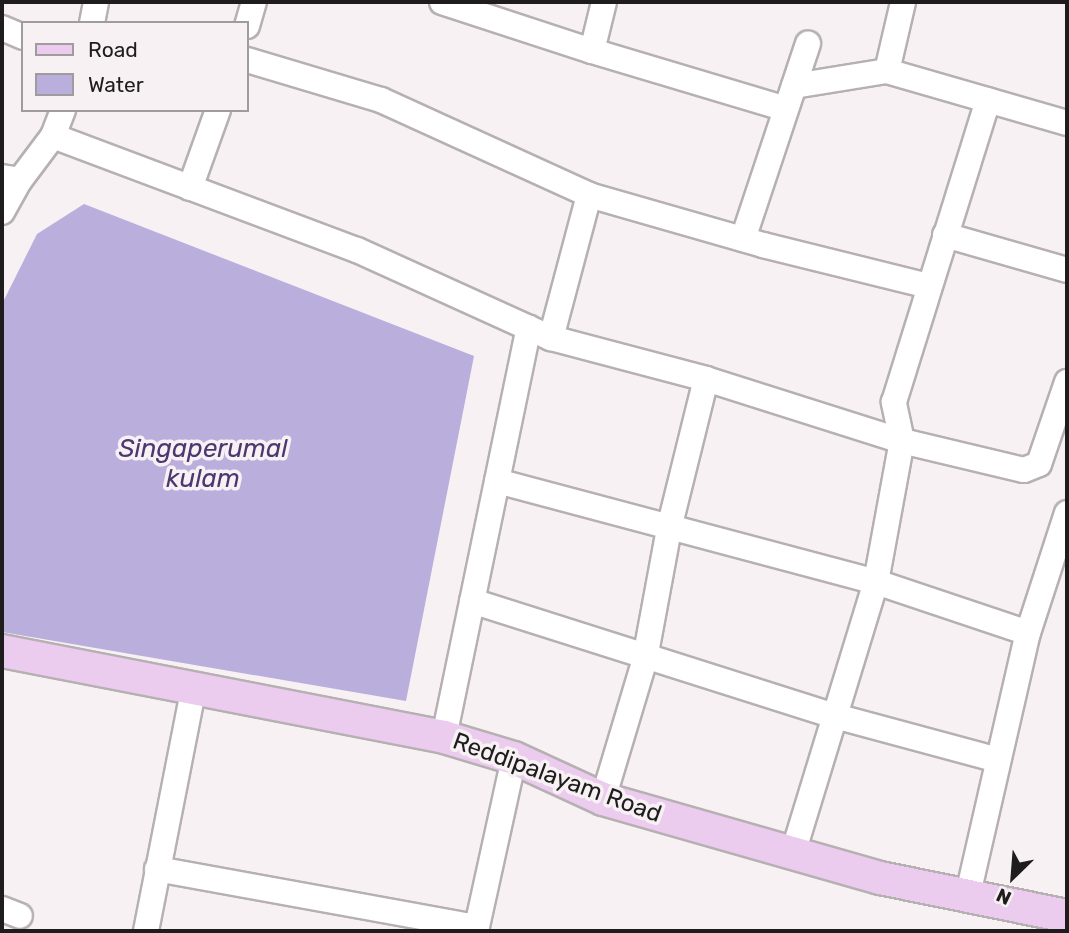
<!DOCTYPE html>
<style>
body{margin:0}
#map{position:relative;width:1069px;height:933px;overflow:hidden;background:#f7f1f4;font-family:Rubik,sans-serif}
div>[style]{position:absolute}
.water>*{inset:0;background:#baaedc}
.roads{filter:drop-shadow(2px 0 #b6b0b3) drop-shadow(-2px 0 #b6b0b3) drop-shadow(0 2px #b6b0b3) drop-shadow(0 -2px #b6b0b3)}
.minor>*{height:24px;margin:-12px;padding:0 12px;transform-origin:12px;border-radius:12px;background:#fff}
.major>*{height:32px;margin:-16px;padding:0 16px;transform-origin:16px;border-radius:16px;background:#ebccee}
span{translate:-50% -50%;white-space:nowrap;text-align:center;line-height:1.15;-webkit-text-stroke:7px #f7f1f4;paint-order:stroke}
.street-label{font-size:24px;color:#1e1c1d}
.water-label{font-size:26px;color:#4b3872;font-style:italic}
.frame{position:absolute;inset:0;border:4px solid #1e1c1d;pointer-events:none}
.legend{position:absolute;left:21px;top:21px;width:228px;height:91px;box-sizing:border-box;background:#f7f1f4;border:2px solid #a09c9e;margin:0;padding:9px 12px;list-style:none;font-size:21px;color:#1e1c1d}
.legend li{display:flex;align-items:center;gap:14px;height:35px}
.legend b{width:35px;border:2px solid #a09c9e}
.north{position:absolute;left:978px;top:842px;width:70px;height:70px;-webkit-text-stroke:5px #f7f1f4;paint-order:stroke;rotate:205deg;font-size:19px;font-weight:700;line-height:28px;text-align:center;color:#1e1c1d}
.north::after{content:'';display:block;margin:auto;width:24px;height:32px;background:#1e1c1d;clip-path:polygon(50% 0,100% 100%,50% 72%,0 100%)}
</style>
<div id="map">
<div class="water">
<i style="clip-path:polygon(84px 204px,474px 356px,406px 701px,2px 632px,2px 304px,37px 234px)"></i>
</div>
<div class="roads">
<div class="minor">
<i style="left:442px;top:2px;width:158px;rotate:18.1deg"></i>
<i style="left:592px;top:51px;width:50px;rotate:-76.2deg"></i>
<i style="left:92px;top:23px;width:21px;rotate:-79deg"></i>
<i style="left:247px;top:26px;width:25px;rotate:-74deg"></i>
<i style="left:2px;top:28px;width:23px;rotate:23deg"></i>
<i style="left:592px;top:51px;width:202px;rotate:16.6deg"></i>
<i style="left:247px;top:60px;width:140px;rotate:16.6deg"></i>
<i style="left:381px;top:100px;width:229px;rotate:24.5deg"></i>
<i style="left:589px;top:195px;width:181px;rotate:16deg"></i>
<i style="left:763px;top:245px;width:171px;rotate:13.9deg"></i>
<i style="left:887px;top:71px;width:71px;rotate:-76.9deg"></i>
<i style="left:794px;top:86px;width:94px;rotate:-9.2deg"></i>
<i style="left:887px;top:71px;width:187px;rotate:16.1deg"></i>
<i style="left:53px;top:136px;width:325px;rotate:20.6deg"></i>
<i style="left:357px;top:250px;width:213px;rotate:24.4deg"></i>
<i style="left:551px;top:338px;width:160px;rotate:14.8deg"></i>
<i style="left:706px;top:379px;width:154px;rotate:103.9deg"></i>
<i style="left:669px;top:529px;width:132px;rotate:100.5deg"></i>
<i style="left:645px;top:659px;width:146px;rotate:106.7deg"></i>
<i style="left:2px;top:177px;width:18px;rotate:9deg"></i>
<i style="left:20px;top:180px;width:55px;rotate:-53.1deg"></i>
<i style="left:53px;top:136px;width:28px;rotate:-69deg"></i>
<i style="left:190px;top:188px;width:83px;rotate:-70.3deg"></i>
<i style="left:2px;top:212px;width:37px;rotate:-61deg"></i>
<i style="left:945px;top:235px;width:127px;rotate:16deg"></i>
<i style="left:743px;top:239px;width:206px;rotate:-71.6deg"></i>
<i style="left:551px;top:338px;width:148px;rotate:-75.1deg"></i>
<i style="left:706px;top:379px;width:206px;rotate:17.6deg"></i>
<i style="left:902px;top:441px;width:125px;rotate:13.4deg"></i>
<i style="left:1024px;top:470px;width:16px;rotate:-22deg"></i>
<i style="left:1039px;top:464px;width:87px;rotate:-71.1deg"></i>
<i style="left:497px;top:481px;width:392px;rotate:14.9deg"></i>
<i style="left:876px;top:582px;width:160px;rotate:18.5deg"></i>
<i style="left:472px;top:601px;width:381px;rotate:17.6deg"></i>
<i style="left:835px;top:716px;width:169px;rotate:15.1deg"></i>
<i style="left:444px;top:737px;width:418px;rotate:-78.3deg"></i>
<i style="left:793px;top:853px;width:283px;rotate:-73deg"></i>
<i style="left:876px;top:582px;width:143px;rotate:-79.6deg"></i>
<i style="left:902px;top:441px;width:40px;rotate:-102deg"></i>
<i style="left:894px;top:402px;width:316px;rotate:-72.7deg"></i>
<i style="left:157px;top:869px;width:325px;rotate:10.3deg"></i>
<i style="left:968px;top:894px;width:268px;rotate:-77.1deg"></i>
<i style="left:1028px;top:633px;width:126px;rotate:-72deg"></i>
<i style="left:2px;top:909px;width:19px;rotate:21deg"></i>
<i style="left:146px;top:931px;width:249px;rotate:-78.9deg"></i>
<i style="left:476px;top:931px;width:177px;rotate:-77.6deg"></i>
</div>
<div class="major">
<i style="left:2px;top:651px;width:450px;rotate:11deg"></i>
<i style="left:444px;top:737px;width:73px;rotate:16.7deg"></i>
<i style="left:514px;top:758px;width:98px;rotate:24.7deg"></i>
<i style="left:603px;top:799px;width:288px;rotate:15.9deg"></i>
<i style="left:880px;top:878px;width:191px;rotate:11.5deg"></i>
</div>
</div>
<div class="street-label">
<span style="left:557px;top:778px;rotate:20deg">Reddipalayam Road</span>
</div>
<div class="water-label">
<span style="left:203px;top:464px">Singaperumal<br>kulam</span>
</div>
<div class="frame"></div>
<ul class="legend">
<li><b style="height:9px;background:#ebccee"></b>Road</li>
<li><b style="height:19px;background:#baaedc"></b>Water</li>
</ul>
<div class="north">N</div>
</div>
